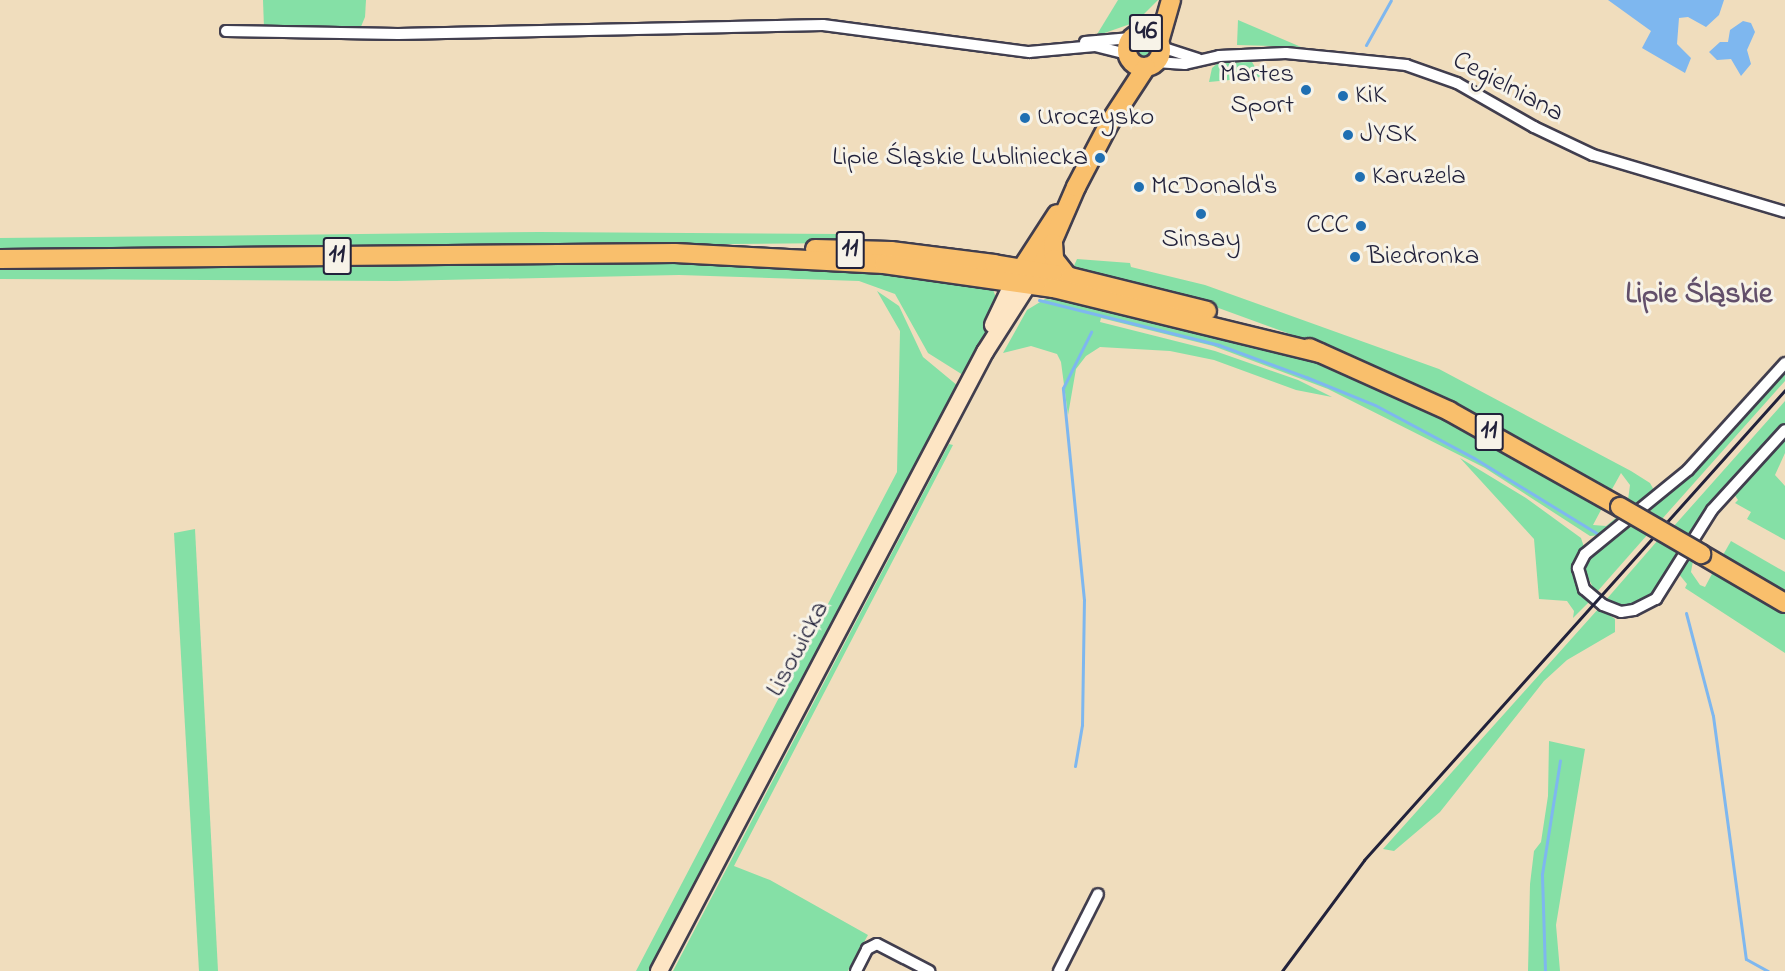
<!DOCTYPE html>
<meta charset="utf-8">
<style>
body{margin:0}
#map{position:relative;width:1785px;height:971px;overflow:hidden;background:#f0ddbd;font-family:"Indie Flower",sans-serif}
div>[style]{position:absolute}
.green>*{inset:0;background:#85e0a6}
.round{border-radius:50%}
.water>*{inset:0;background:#7eb7ef}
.stream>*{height:3px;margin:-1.5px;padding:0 1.5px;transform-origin:1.5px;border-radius:1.5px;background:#7eb7ef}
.roads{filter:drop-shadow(2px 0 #413e4e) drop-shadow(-2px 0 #413e4e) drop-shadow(0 2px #413e4e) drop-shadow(0 -2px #413e4e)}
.minor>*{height:10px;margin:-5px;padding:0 5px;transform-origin:5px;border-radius:5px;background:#fff}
.secondary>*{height:16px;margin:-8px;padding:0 8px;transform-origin:8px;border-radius:8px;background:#fde5c4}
.primary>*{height:18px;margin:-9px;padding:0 9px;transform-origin:9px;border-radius:9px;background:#f9bf6c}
.primary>.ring{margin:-9px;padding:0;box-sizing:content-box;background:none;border:18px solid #f9bf6c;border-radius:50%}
.trunk>*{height:18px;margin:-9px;padding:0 9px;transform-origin:9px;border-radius:9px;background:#f9bf6c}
.rail>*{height:3px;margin:-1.5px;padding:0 1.5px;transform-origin:1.5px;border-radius:1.5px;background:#22223b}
.bridges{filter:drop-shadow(2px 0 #413e4e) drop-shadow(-2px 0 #413e4e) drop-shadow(0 2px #413e4e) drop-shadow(0 -2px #413e4e)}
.trunk-bridge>*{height:18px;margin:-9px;padding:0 9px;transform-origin:9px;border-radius:9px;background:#f9bf6c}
.dots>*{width:16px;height:16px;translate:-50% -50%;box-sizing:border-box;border:3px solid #f7f3e8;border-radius:50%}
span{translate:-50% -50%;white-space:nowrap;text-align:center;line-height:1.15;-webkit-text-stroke:6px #f7f3e8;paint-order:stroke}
.shield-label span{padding:2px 4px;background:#f7f3e8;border:2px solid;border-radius:4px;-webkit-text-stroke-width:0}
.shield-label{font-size:26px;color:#22223b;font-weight:700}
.poi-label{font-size:27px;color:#22223b}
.right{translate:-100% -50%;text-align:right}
.left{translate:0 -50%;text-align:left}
.street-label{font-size:27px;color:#22223b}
.quarter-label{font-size:30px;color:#624f6a;font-weight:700}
</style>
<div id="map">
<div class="green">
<i style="clip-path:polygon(263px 0,366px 0,365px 17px,360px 29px,264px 28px)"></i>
<i style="clip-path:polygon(1118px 0,1158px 0,1136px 22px,1096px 36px)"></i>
<i style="clip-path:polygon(1238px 20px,1301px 47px,1237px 45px)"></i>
<i class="round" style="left:1135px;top:41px;width:18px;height:18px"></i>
<i style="clip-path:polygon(1252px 62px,1261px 77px,1209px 82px,1212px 68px,1218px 63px)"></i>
<i style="clip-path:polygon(539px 232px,839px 234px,839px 243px,0 250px,0 238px)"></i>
<i style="clip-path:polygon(1077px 259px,1130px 263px,1131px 267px,1205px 285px,1439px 369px,1631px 471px,1650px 483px,1655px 492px,1640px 507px,1628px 500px,1630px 485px,1621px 473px,1611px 491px,1516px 437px,1312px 342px,1202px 302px,1073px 268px)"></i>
<i style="clip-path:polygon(736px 260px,991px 283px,996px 298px,989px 326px,963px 375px,928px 353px,895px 294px,859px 281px,679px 275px,396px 281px,0 279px,0 267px)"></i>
<i style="clip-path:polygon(877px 291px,899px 306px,923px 357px,958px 386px,652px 971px,636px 971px,897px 472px,900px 331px)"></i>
<i style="clip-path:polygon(1063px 292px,1287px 350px,1346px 373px,1444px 418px,1561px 482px,1602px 508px,1593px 525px,1606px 526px,1617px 517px,1623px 520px,1602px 535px,1590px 536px,1485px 468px,1328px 389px,1213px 346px,1101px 318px,1100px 322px,1215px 351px,1298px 380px,1332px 397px,1296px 390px,1214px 360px,1170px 351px,1100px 347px,1086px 356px,1076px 369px,1068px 415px,1061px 362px,1057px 354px,1031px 346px,1003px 353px,1027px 310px,1045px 299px,1061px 300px)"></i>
<i style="clip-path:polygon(1785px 372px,1785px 381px,1662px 519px,1650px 511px,1714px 450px)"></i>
<i style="clip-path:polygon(1785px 401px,1785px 423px,1721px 492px,1689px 535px,1674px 526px)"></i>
<i style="clip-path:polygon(1785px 437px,1785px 453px,1775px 475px,1785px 486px,1785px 540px,1747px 519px,1751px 512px,1735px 503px,1738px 500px,1734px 494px)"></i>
<i style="clip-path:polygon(949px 444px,953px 445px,734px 866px,770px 880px,868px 935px,848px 971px,673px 971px)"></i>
<i style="clip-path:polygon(1460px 458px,1526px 498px,1581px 538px,1584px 547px,1575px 560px,1572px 575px,1590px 601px,1573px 618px,1574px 611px,1567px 601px,1539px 599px,1534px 539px)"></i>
<i style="clip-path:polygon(1631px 525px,1648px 534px,1596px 593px,1585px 572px,1588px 558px)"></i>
<i style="clip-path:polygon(195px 529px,218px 971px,199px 971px,174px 533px)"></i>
<i style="clip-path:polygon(1658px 540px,1678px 552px,1654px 593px,1629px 606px,1605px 601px)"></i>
<i style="clip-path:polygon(1731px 541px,1785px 572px,1785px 591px,1723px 555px)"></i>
<i style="clip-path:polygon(1686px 557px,1693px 561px,1691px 572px,1700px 585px,1705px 587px,1713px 572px,1785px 614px,1785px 653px,1685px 588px,1687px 584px,1678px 573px)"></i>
<i style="clip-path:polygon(1599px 608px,1615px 619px,1615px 632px,1567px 660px,1544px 681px,1440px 812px,1394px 851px,1383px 849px)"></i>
<i style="clip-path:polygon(1549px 741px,1585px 749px,1556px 925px,1560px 971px,1528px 971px,1530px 884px,1534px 851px,1541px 842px,1548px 796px)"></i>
</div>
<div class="water">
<i style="clip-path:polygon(1608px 0,1724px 0,1719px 15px,1706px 27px,1688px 17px,1679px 18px,1677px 44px,1691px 58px,1685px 73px,1642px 48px,1651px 31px)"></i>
<i style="clip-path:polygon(1743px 21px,1751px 23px,1755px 32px,1747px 50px,1751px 64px,1741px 76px,1731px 59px,1717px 60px,1709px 52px,1720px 42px,1728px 42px,1730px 30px)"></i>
</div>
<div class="stream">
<i style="left:1366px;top:45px;width:51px;rotate:-60.9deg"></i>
<i style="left:1039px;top:300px;width:186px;rotate:14deg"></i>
<i style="left:1219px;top:345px;width:93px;rotate:20.2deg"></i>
<i style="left:1306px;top:377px;width:74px;rotate:22.1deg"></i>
<i style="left:1375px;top:405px;width:112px;rotate:28.2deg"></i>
<i style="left:1474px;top:458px;width:145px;rotate:31.5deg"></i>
<i style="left:1686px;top:613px;width:106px;rotate:75.3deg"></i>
<i style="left:1713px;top:716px;width:245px;rotate:82.3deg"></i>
<i style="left:1746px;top:959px;width:25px;rotate:29deg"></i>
<i style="left:1075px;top:766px;width:42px;rotate:-80.3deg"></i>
<i style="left:1082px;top:725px;width:125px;rotate:-89.1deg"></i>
<i style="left:1084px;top:600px;width:213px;rotate:-95.7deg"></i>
<i style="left:1063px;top:388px;width:63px;rotate:-63.4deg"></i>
<i style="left:1545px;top:971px;width:97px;rotate:-91.8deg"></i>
<i style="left:1542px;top:874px;width:115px;rotate:-81deg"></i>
</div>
<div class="roads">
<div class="minor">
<i style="left:226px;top:31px;width:172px;rotate:1deg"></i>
<i style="left:398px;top:34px;width:425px;rotate:-1.2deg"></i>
<i style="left:823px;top:25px;width:208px;rotate:7.5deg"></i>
<i style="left:1029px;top:52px;width:66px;rotate:-5.2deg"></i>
<i style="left:1095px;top:46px;width:33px;rotate:14deg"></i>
<i style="left:1085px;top:42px;width:46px;rotate:-5deg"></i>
<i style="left:1161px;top:47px;width:39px;rotate:18deg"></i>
<i style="left:1156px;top:62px;width:29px;rotate:4deg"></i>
<i style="left:1185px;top:64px;width:35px;rotate:-13deg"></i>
<i style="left:1219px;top:56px;width:67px;rotate:-2.6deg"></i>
<i style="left:1286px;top:53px;width:121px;rotate:5.7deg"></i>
<i style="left:1406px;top:65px;width:54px;rotate:19.4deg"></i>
<i style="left:1457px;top:83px;width:89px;rotate:29.7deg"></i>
<i style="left:1534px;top:127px;width:65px;rotate:25.4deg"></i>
<i style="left:1593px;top:155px;width:200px;rotate:16.5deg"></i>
<i style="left:1785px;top:363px;width:144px;rotate:132.2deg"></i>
<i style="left:1688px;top:470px;width:133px;rotate:140.8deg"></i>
<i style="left:1585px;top:554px;width:16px;rotate:117deg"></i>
<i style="left:1578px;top:568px;width:22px;rotate:74deg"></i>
<i style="left:1584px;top:589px;width:25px;rotate:40deg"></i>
<i style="left:1603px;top:605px;width:19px;rotate:21deg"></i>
<i style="left:1621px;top:612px;width:13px;rotate:-9deg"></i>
<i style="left:1634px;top:610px;width:25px;rotate:-27deg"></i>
<i style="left:1656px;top:599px;width:105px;rotate:-57.8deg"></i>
<i style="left:1712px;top:510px;width:108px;rotate:-47.6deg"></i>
<i style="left:856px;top:971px;width:25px;rotate:-63deg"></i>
<i style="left:867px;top:949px;width:11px;rotate:-27deg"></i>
<i style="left:877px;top:944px;width:59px;rotate:27.4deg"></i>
<i style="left:1059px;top:971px;width:86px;rotate:-63.1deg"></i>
</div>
<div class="secondary">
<i style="left:993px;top:325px;width:49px;rotate:-64.5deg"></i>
<i style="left:659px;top:971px;width:700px;rotate:-62.23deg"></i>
<i style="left:985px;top:352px;width:82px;rotate:-57.5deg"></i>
</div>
<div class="primary">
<i class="ring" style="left:1127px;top:33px;width:16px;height:16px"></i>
<i style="left:1159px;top:42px;width:44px;rotate:-74.1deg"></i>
<i style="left:1015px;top:279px;width:77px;rotate:-57.1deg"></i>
<i style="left:1030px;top:281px;width:24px;rotate:-55deg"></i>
<i style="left:1044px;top:261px;width:81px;rotate:-66.6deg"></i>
<i style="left:1076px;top:187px;width:73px;rotate:-62.4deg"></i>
<i style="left:1110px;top:122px;width:66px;rotate:-56.8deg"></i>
</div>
<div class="trunk">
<i style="left:1053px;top:243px;width:16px;rotate:86deg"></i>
<i style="left:1054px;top:259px;width:23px;rotate:52deg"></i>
<i style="left:815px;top:249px;width:76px;rotate:1.5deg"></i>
<i style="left:891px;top:251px;width:104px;rotate:7.2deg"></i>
<i style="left:994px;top:264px;width:77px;rotate:9.7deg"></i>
<i style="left:1070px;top:277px;width:141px;rotate:13.9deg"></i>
<i style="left:0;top:259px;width:675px;rotate:-0.51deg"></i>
<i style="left:675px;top:253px;width:209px;rotate:3deg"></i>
<i style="left:884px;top:264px;width:171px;rotate:8.1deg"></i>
<i style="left:1053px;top:288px;width:274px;rotate:13.7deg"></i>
<i style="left:1309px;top:348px;width:154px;rotate:24.2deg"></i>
<i style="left:1449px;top:411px;width:196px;rotate:29.3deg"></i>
<i style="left:1701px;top:554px;width:97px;rotate:30.3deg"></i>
</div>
</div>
<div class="rail">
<i style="left:1282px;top:971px;width:138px;rotate:-53.5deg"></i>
<i style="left:1364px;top:860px;width:631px;rotate:-48.15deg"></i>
</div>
<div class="bridges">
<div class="trunk-bridge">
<i style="left:1620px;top:507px;width:94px;rotate:30.1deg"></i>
</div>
</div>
<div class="dots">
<i style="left:1306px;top:90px;background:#1f6fb2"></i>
<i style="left:1343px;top:96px;background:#1f6fb2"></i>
<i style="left:1025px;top:118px;background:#1f6fb2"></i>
<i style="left:1348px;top:135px;background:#1f6fb2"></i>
<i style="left:1100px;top:158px;background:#1f6fb2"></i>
<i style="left:1360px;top:177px;background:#1f6fb2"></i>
<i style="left:1139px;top:187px;background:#1f6fb2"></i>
<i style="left:1201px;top:214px;background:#1f6fb2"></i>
<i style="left:1361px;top:226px;background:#1f6fb2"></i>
<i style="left:1355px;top:257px;background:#1f6fb2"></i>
</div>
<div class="shield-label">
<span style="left:1146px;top:33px">46</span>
<span style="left:850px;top:250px">11</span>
<span style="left:337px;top:256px">11</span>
<span style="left:1489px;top:432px">11</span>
</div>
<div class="poi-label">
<span class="right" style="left:1294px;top:90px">Martes<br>Sport</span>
<span class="left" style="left:1355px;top:96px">KiK</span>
<span class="left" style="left:1037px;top:118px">Uroczysko</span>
<span class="left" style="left:1360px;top:135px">JYSK</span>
<span class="right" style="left:1088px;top:158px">Lipie Śląskie Lubliniecka</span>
<span class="left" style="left:1372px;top:177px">Karuzela</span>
<span class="left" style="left:1151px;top:187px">McDonald's</span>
<span class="right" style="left:1349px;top:226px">CCC</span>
<span style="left:1201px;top:240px">Sinsay</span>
<span class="left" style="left:1367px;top:257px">Biedronka</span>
</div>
<div class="street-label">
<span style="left:1508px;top:87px;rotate:28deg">Cegielniana</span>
<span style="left:798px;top:649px;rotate:-62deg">Lisowicka</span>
</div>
<div class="quarter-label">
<span style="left:1699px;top:295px">Lipie Śląskie</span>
</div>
</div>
